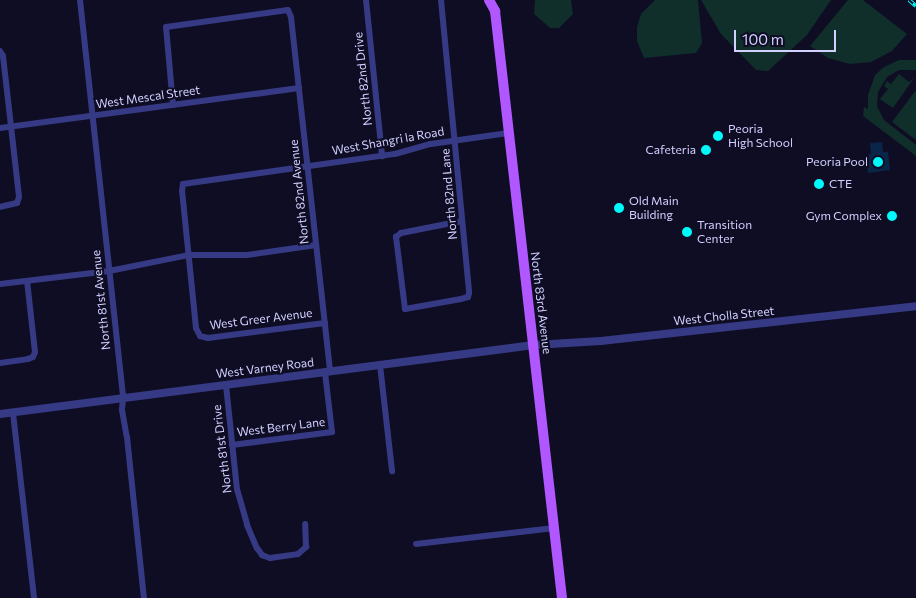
<!DOCTYPE html>
<style>
body{margin:0}
#map{position:relative;width:916px;height:598px;overflow:hidden;background:#0f0d24;font-family:Commissioner,sans-serif}
div>[style]{position:absolute}
.green>*{inset:0;background:#102e2a}
.water>*{inset:0;background:#092547}
.minor>*{height:6px;margin:-3px;padding:0 3px;transform-origin:3px;border-radius:3px;background:#363a85}
.tertiary>*{height:8px;margin:-4px;padding:0 4px;transform-origin:4px;border-radius:4px;background:#363a85}
.primary>*{height:10px;margin:-5px;padding:0 5px;transform-origin:5px;border-radius:5px;background:#b157ff}
.rail>*{height:4px;margin-top:-2px;transform-origin:0;background:repeating-linear-gradient(90deg,#0f0d24 0 5.5px,#00f9fb 0 11px);box-sizing:border-box;border-block:1px solid #00f9fb}
.dots>*{width:14px;height:14px;translate:-50% -50%;box-sizing:border-box;border:2px solid #0f0d24;border-radius:50%}
span{translate:-50% -50%;white-space:nowrap;text-align:center;line-height:1.15;-webkit-text-stroke:4px #0f0d24;paint-order:stroke}
.street-label{font-size:12px;color:#d1d0ff}
.poi-label{font-size:12px;color:#d1d0ff}
.left{translate:0 -50%;text-align:left}
.right{translate:-100% -50%;text-align:right}
.scale{position:absolute;left:734px;top:30px;width:102px;height:22px;box-sizing:border-box;border:2px solid #d1d0ff;border-top:0;padding-left:6px;font-size:15px;line-height:18px;white-space:nowrap;color:#d1d0ff;-webkit-text-stroke:4px #0f0d24;paint-order:stroke}
</style>
<div id="map">
<div class="green">
<i style="clip-path:polygon(535px 0,571px 0,573px 14px,559px 28px,550px 28px,534px 14px)"></i>
<i style="clip-path:polygon(655px 0,698px 0,702px 43px,696px 53px,644px 58px,637px 41px,637px 27px,641px 14px)"></i>
<i style="clip-path:polygon(701px 0,831px 0,807px 35px,768px 71px,756px 70px,721px 34px)"></i>
<i style="clip-path:polygon(848px 0,863px 0,907px 34px,892px 51px,871px 62px,850px 64px,828px 58px,810px 46px)"></i>
<i style="clip-path:polygon(899px 60px,916px 60px,916px 70px,899px 70px,887px 77px,878px 92px,877px 106px,884px 120px,916px 145px,916px 156px,863px 116px,864px 107px,868px 109px,868px 95px,875px 75px,884px 67px)"></i>
<i style="clip-path:polygon(899px 74px,909px 82px,914px 78px,893px 108px,880px 99px,888px 89px,884px 86px,887px 81px,891px 84px)"></i>
<i style="clip-path:polygon(916px 90px,916px 140px,892px 122px)"></i>
</div>
<div class="water">
<i style="clip-path:polygon(882px 142px,883px 152px,888px 152px,890px 170px,868px 173px,866px 155px,871px 154px,870px 143px)"></i>
</div>
<div class="minor">
<i style="left:80px;top:0;width:400px;rotate:83.8deg"></i>
<i style="left:123px;top:398px;width:12px;rotate:95deg"></i>
<i style="left:122px;top:410px;width:27px;rotate:80deg"></i>
<i style="left:127px;top:437px;width:162px;rotate:84deg"></i>
<i style="left:366px;top:0;width:157px;rotate:84.1deg"></i>
<i style="left:441px;top:0;width:294px;rotate:84.5deg"></i>
<i style="left:469px;top:293px;width:4px;rotate:104deg"></i>
<i style="left:468px;top:297px;width:7px;rotate:164deg"></i>
<i style="left:461px;top:299px;width:57px;rotate:169.9deg"></i>
<i style="left:405px;top:309px;width:73px;rotate:-97.1deg"></i>
<i style="left:396px;top:237px;width:6px;rotate:-39deg"></i>
<i style="left:401px;top:233px;width:62px;rotate:-11.1deg"></i>
<i style="left:0;top:51px;width:6px;rotate:59deg"></i>
<i style="left:3px;top:56px;width:142px;rotate:83.5deg"></i>
<i style="left:19px;top:197px;width:6px;rotate:108deg"></i>
<i style="left:17px;top:203px;width:17px;rotate:167deg"></i>
<i style="left:173px;top:105px;width:78px;rotate:-95.1deg"></i>
<i style="left:166px;top:27px;width:123px;rotate:-7.9deg"></i>
<i style="left:288px;top:10px;width:8px;rotate:67deg"></i>
<i style="left:291px;top:17px;width:356px;rotate:83.7deg"></i>
<i style="left:0;top:128px;width:302px;rotate:-7.6deg"></i>
<i style="left:0;top:284px;width:110px;rotate:-6.8deg"></i>
<i style="left:109px;top:271px;width:82px;rotate:-11.3deg"></i>
<i style="left:189px;top:255px;width:58px"></i>
<i style="left:247px;top:255px;width:70px;rotate:-8.2deg"></i>
<i style="left:325px;top:323px;width:118px;rotate:172.7deg"></i>
<i style="left:208px;top:338px;width:8px;rotate:-166deg"></i>
<i style="left:200px;top:336px;width:9px;rotate:-117deg"></i>
<i style="left:196px;top:328px;width:138px;rotate:-95.8deg"></i>
<i style="left:182px;top:191px;width:7px;rotate:-82deg"></i>
<i style="left:183px;top:184px;width:214px;rotate:-8.1deg"></i>
<i style="left:395px;top:154px;width:37px;rotate:-16deg"></i>
<i style="left:431px;top:144px;width:78px;rotate:-8.1deg"></i>
<i style="left:0;top:363px;width:28px;rotate:-8deg"></i>
<i style="left:28px;top:359px;width:5px;rotate:-22deg"></i>
<i style="left:33px;top:357px;width:5px;rotate:-68deg"></i>
<i style="left:35px;top:352px;width:71px;rotate:-96.4deg"></i>
<i style="left:380px;top:365px;width:107px;rotate:83.5deg"></i>
<i style="left:226px;top:385px;width:105px;rotate:84deg"></i>
<i style="left:237px;top:489px;width:37px;rotate:74deg"></i>
<i style="left:247px;top:525px;width:25px;rotate:67deg"></i>
<i style="left:257px;top:548px;width:9px;rotate:54deg"></i>
<i style="left:262px;top:555px;width:9px;rotate:21deg"></i>
<i style="left:270px;top:558px;width:28px;rotate:-8deg"></i>
<i style="left:298px;top:554px;width:11px;rotate:-41deg"></i>
<i style="left:306px;top:547px;width:23px;rotate:-92deg"></i>
<i style="left:13px;top:413px;width:186px;rotate:83.5deg"></i>
<i style="left:232px;top:445px;width:101px;rotate:-7.4deg"></i>
<i style="left:332px;top:432px;width:60px;rotate:-96.7deg"></i>
<i style="left:416px;top:544px;width:139px;rotate:-6.6deg"></i>
</div>
<div class="tertiary">
<i style="left:0;top:414px;width:538px;rotate:-7.36deg"></i>
<i style="left:534px;top:345px;width:67px;rotate:-3.4deg"></i>
<i style="left:601px;top:341px;width:317px;rotate:-6.3deg"></i>
</div>
<div class="primary">
<i style="left:489px;top:0;width:13px;rotate:61deg"></i>
<i style="left:495px;top:11px;width:591px;rotate:83.49deg"></i>
</div>
<div class="rail">
<i style="left:909px;top:0;width:9px;rotate:41deg"></i>
</div>
<div class="dots">
<i style="left:718px;top:136px;background:#00f9fb"></i>
<i style="left:706px;top:150px;background:#00f9fb"></i>
<i style="left:878px;top:162px;background:#00f9fb"></i>
<i style="left:819px;top:184px;background:#00f9fb"></i>
<i style="left:619px;top:208px;background:#00f9fb"></i>
<i style="left:892px;top:216px;background:#00f9fb"></i>
<i style="left:687px;top:232px;background:#00f9fb"></i>
</div>
<div class="street-label">
<span style="left:363px;top:79px;rotate:-96deg">North 82nd Drive</span>
<span style="left:148px;top:97px;rotate:-8deg">West Mescal Street</span>
<span style="left:388px;top:141px;rotate:-10deg">West Shangri la Road</span>
<span style="left:299px;top:192px;rotate:-96deg">North 82nd Avenue</span>
<span style="left:449px;top:194px;rotate:-95deg">North 82nd Lane</span>
<span style="left:101px;top:300px;rotate:-96deg">North 81st Avenue</span>
<span style="left:541px;top:303px;rotate:83deg">North 83rd Avenue</span>
<span style="left:724px;top:316px;rotate:-6deg">West Cholla Street</span>
<span style="left:261px;top:319px;rotate:-7deg">West Greer Avenue</span>
<span style="left:265px;top:368px;rotate:-7deg">West Varney Road</span>
<span style="left:281px;top:427px;rotate:-7deg">West Berry Lane</span>
<span style="left:222px;top:449px;rotate:-97deg">North 81st Drive</span>
</div>
<div class="poi-label">
<span class="left" style="left:728px;top:136px">Peoria<br>High School</span>
<span class="right" style="left:696px;top:150px">Cafeteria</span>
<span class="right" style="left:868px;top:162px">Peoria Pool</span>
<span class="left" style="left:829px;top:184px">CTE</span>
<span class="left" style="left:629px;top:208px">Old Main<br>Building</span>
<span class="right" style="left:882px;top:216px">Gym Complex</span>
<span class="left" style="left:697px;top:232px">Transition<br>Center</span>
</div>
<div class="scale">100 m</div>
</div>
